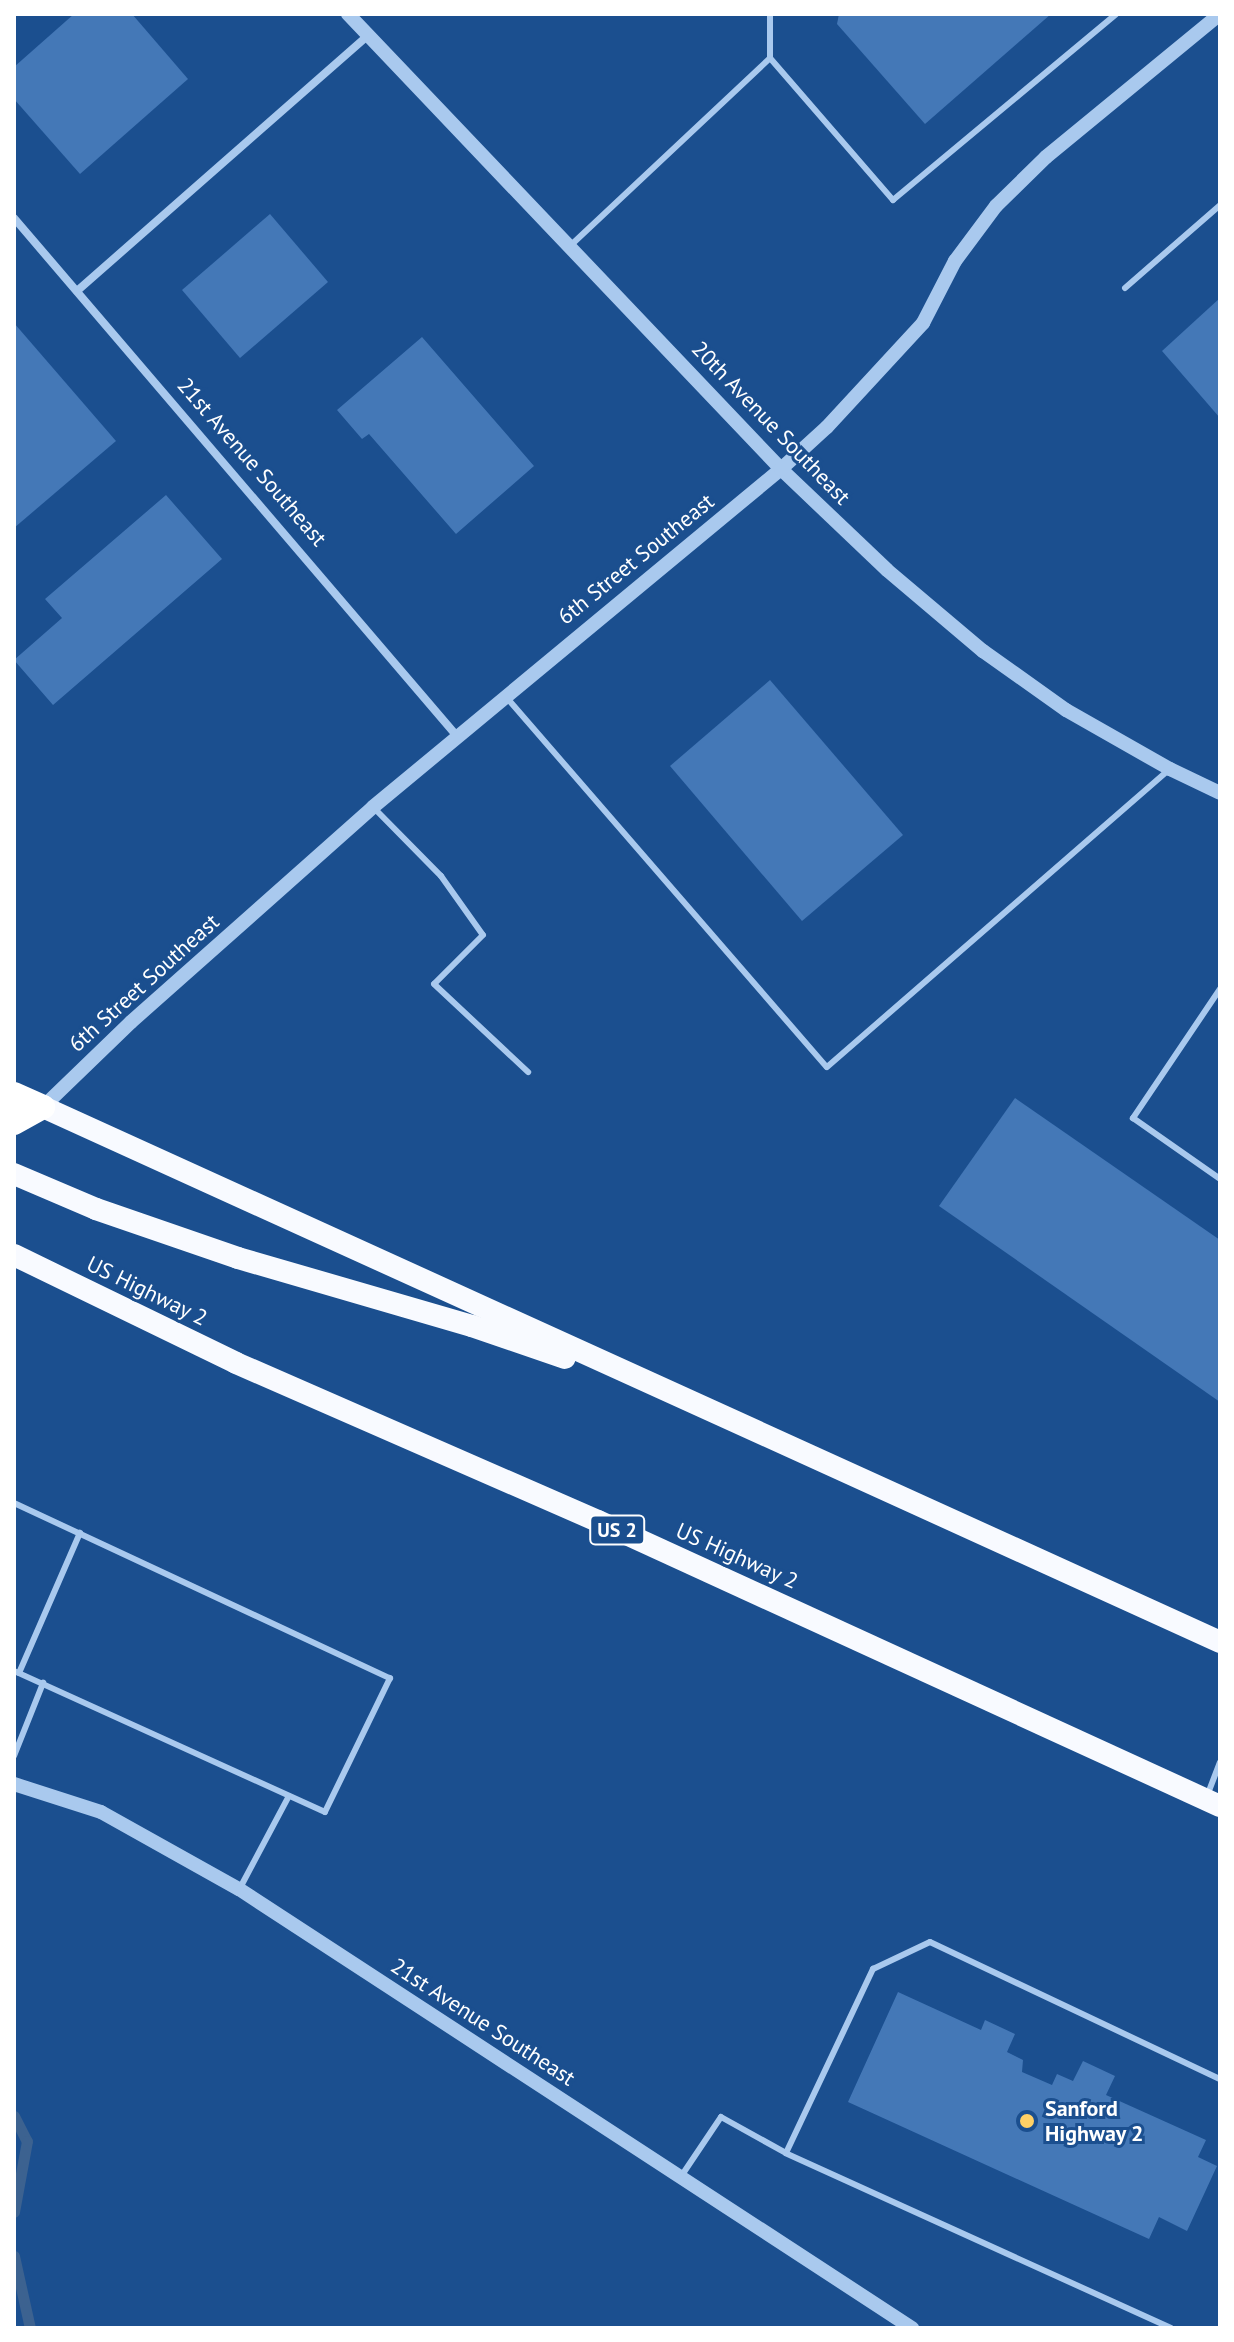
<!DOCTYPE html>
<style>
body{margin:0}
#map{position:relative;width:1234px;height:2342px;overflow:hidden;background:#1b4f8f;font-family:"PT Sans",sans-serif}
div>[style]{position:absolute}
.stream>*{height:11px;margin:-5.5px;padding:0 5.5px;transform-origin:5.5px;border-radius:5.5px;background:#3c6290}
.building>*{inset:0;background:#4478b7}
.service>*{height:6px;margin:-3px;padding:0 3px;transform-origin:3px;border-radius:3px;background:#a9c9ee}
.minor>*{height:8px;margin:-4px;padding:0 4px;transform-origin:4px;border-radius:4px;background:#a9c9ee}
.tertiary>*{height:14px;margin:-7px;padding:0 7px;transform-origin:7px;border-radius:7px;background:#a9c9ee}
.trunk>*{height:22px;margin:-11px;padding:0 11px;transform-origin:11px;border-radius:11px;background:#f8faff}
.motorway>*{height:24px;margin:-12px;padding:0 12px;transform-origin:12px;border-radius:12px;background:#fff}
.dots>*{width:22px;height:22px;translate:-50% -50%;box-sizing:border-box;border:4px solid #1b4f8f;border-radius:50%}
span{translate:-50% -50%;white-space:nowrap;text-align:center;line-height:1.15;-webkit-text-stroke:6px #1b4f8f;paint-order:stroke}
.shield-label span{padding:2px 6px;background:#1b4f8f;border:2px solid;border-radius:6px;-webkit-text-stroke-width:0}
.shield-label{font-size:20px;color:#fff;font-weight:700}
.street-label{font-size:22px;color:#fff}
.poi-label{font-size:22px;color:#fff;font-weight:700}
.left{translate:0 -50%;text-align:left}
.frame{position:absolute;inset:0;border:16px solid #fff;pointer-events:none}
</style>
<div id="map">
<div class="stream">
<i style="left:14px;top:2116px;width:28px;rotate:63deg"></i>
<i style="left:27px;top:2141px;width:72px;rotate:100.4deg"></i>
<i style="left:14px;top:2256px;width:74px;rotate:77.5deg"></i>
</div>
<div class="building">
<i style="clip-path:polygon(74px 14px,132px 14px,188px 79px,80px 174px,14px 99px,14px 67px)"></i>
<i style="clip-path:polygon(839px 14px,1051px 14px,925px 124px,837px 24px)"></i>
<i style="clip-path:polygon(270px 214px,328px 282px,240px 358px,182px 290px)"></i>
<i style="clip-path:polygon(1220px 298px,1220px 418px,1162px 351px)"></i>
<i style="clip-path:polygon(14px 323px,116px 441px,14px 528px)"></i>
<i style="clip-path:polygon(422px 337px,534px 466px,456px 534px,369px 434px,362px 439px,337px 410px)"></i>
<i style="clip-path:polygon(166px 495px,222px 559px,53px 705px,14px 660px,62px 618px,45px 599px)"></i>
<i style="clip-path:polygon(770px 680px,903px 835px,802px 921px,670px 766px)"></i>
<i style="clip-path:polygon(1015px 1098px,1220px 1240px,1220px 1402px,939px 1206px)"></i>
<i style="clip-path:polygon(898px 1992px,981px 2030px,985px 2020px,1015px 2034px,1007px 2052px,1023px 2060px,1022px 2072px,1052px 2085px,1057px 2074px,1073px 2081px,1083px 2061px,1115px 2076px,1106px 2095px,1206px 2140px,1198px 2157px,1217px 2166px,1187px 2231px,1159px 2217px,1149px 2239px,848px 2102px)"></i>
</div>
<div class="service">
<i style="left:770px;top:58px;width:188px;rotate:49.1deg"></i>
<i style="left:893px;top:200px;width:290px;rotate:-39.8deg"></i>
<i style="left:570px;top:246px;width:274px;rotate:-43.2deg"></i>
<i style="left:770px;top:58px;width:44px;rotate:-90deg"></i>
<i style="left:1125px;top:288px;width:126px;rotate:-41.1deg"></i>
<i style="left:507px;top:698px;width:488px;rotate:49.1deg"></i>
<i style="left:827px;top:1067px;width:453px;rotate:-41deg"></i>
<i style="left:373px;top:807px;width:97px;rotate:45.4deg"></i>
<i style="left:441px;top:876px;width:72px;rotate:54.6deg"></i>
<i style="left:483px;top:935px;width:69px;rotate:135deg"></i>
<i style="left:434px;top:984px;width:129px;rotate:43.1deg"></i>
<i style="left:1220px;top:989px;width:156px;rotate:124deg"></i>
<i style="left:1133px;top:1118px;width:106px;rotate:35deg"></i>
<i style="left:14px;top:1503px;width:415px;rotate:25deg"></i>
<i style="left:390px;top:1678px;width:149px;rotate:115.9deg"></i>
<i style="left:325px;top:1812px;width:341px;rotate:-155.6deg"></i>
<i style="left:19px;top:1673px;width:153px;rotate:-66.5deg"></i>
<i style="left:14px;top:1756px;width:79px;rotate:-68.3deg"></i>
<i style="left:1207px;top:1796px;width:36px;rotate:-69deg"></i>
<i style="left:240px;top:1888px;width:104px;rotate:-62deg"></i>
<i style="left:682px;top:2175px;width:70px;rotate:-56.1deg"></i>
<i style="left:721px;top:2117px;width:74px;rotate:29deg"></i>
<i style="left:1171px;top:2328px;width:423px;rotate:-155.6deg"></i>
<i style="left:786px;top:2153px;width:204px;rotate:-64.7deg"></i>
<i style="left:873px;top:1969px;width:63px;rotate:-25.3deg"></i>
<i style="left:930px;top:1942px;width:321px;rotate:25.3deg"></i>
</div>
<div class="minor">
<i style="left:14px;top:218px;width:680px;rotate:49.47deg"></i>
<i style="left:77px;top:291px;width:388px;rotate:-41.3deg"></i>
</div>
<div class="tertiary">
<i style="left:348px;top:14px;width:628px;rotate:46.42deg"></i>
<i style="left:781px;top:469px;width:146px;rotate:43.6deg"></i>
<i style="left:887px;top:570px;width:126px;rotate:40.2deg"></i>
<i style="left:983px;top:651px;width:102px;rotate:35.4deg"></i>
<i style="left:1066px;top:710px;width:120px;rotate:29.6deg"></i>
<i style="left:1170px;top:769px;width:55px;rotate:25.6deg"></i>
<i style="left:43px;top:1107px;width:122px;rotate:-44deg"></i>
<i style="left:131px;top:1022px;width:324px;rotate:-41.6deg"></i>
<i style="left:373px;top:807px;width:530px;rotate:-39.64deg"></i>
<i style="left:781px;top:469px;width:62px;rotate:-42.4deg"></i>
<i style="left:827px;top:427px;width:142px;rotate:-47.3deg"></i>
<i style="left:923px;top:323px;width:70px;rotate:-62.7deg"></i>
<i style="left:955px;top:261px;width:69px;rotate:-53.3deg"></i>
<i style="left:996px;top:206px;width:70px;rotate:-44.4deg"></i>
<i style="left:1046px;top:157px;width:225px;rotate:-39.4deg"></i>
<i style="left:14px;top:1784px;width:91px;rotate:17.8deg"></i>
<i style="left:101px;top:1812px;width:158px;rotate:29.2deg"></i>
<i style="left:239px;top:1889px;width:804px;rotate:33.12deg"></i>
</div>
<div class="trunk">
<i style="left:43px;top:1107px;width:1293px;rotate:24.44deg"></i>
<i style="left:14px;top:1174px;width:89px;rotate:23.1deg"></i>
<i style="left:96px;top:1209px;width:150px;rotate:19deg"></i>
<i style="left:238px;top:1258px;width:244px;rotate:16.2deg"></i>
<i style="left:472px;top:1326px;width:98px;rotate:19deg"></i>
<i style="left:14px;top:1255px;width:247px;rotate:25.9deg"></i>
<i style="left:236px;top:1363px;width:395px;rotate:23.6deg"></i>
<i style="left:598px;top:1521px;width:684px;rotate:24.62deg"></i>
</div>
<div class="motorway">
<i style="left:14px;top:1094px;width:32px;rotate:24deg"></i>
<i style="left:14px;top:1123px;width:33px;rotate:-29deg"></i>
</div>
<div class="dots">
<i style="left:1027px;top:2121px;background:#ffd166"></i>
</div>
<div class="shield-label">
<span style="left:617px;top:1530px">US 2</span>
</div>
<div class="street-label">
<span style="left:771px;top:423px;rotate:46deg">20th Avenue Southeast</span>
<span style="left:252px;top:462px;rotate:49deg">21st Avenue Southeast</span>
<span style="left:636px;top:559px;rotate:-39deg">6th Street Southeast</span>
<span style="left:144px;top:983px;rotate:-42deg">6th Street Southeast</span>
<span style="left:147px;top:1291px;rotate:26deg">US Highway 2</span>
<span style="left:737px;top:1556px;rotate:24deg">US Highway 2</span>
<span style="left:483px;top:2022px;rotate:33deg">21st Avenue Southeast</span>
</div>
<div class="poi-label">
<span class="left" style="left:1045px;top:2121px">Sanford<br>Highway 2</span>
</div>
<div class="frame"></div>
</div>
